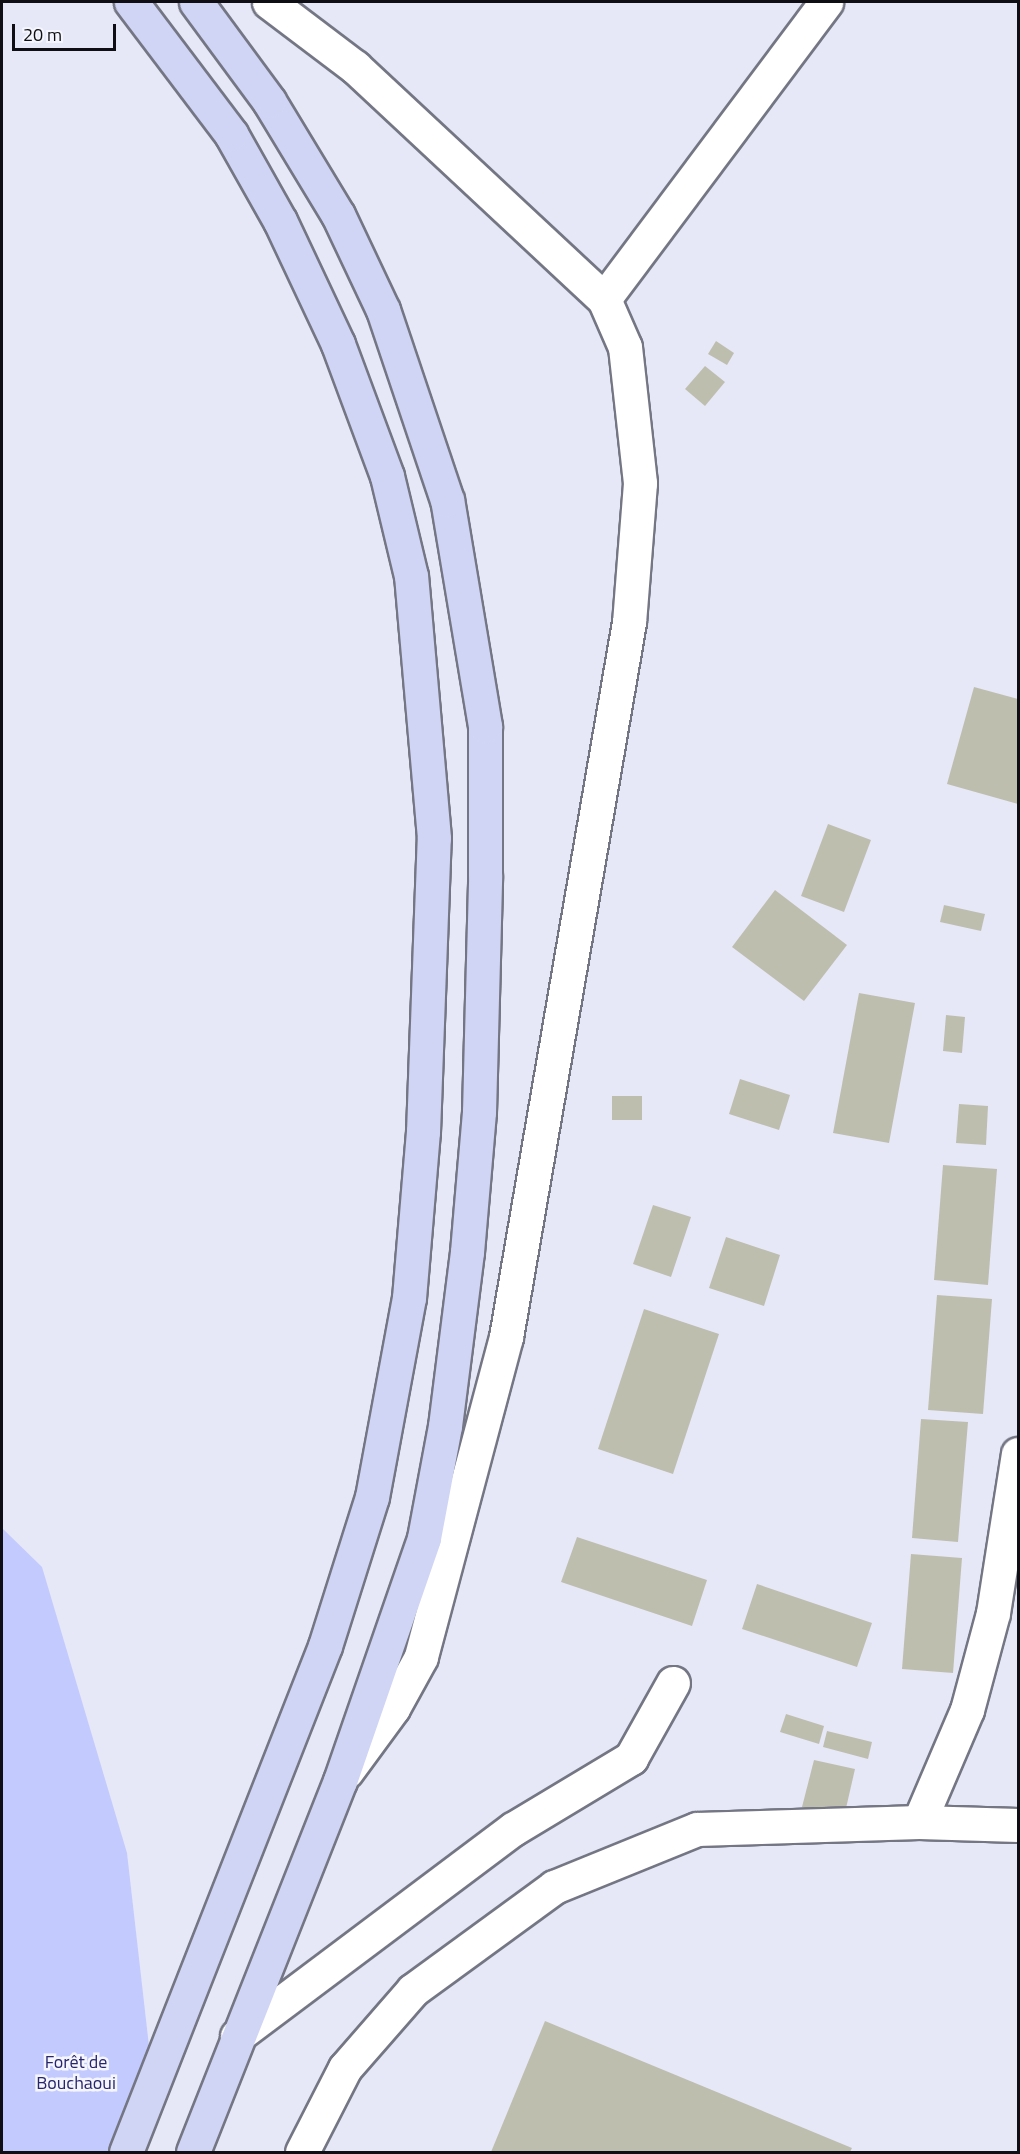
<!DOCTYPE html>
<meta charset="utf-8">
<style>
body{margin:0}
#map{position:relative;width:1020px;height:2154px;overflow:hidden;background:#e6e8f8;font-family:"Titillium Web",sans-serif}
div>[style]{position:absolute}
.green>*{inset:0;background:#c3cafd}
.building>*{inset:0;background:#bebeaf}
.roads{filter:drop-shadow(2px 0 #747684) drop-shadow(-2px 0 #747684) drop-shadow(0 2px #747684) drop-shadow(0 -2px #747684)}
.minor>*{height:33px;margin:-16.5px;padding:0 16.5px;transform-origin:16.5px;border-radius:16.5px;background:#fff}
.highway>*{height:33px;margin:-16.5px;padding:0 16.5px;transform-origin:16.5px;border-radius:16.5px;background:#d0d5f5}
span{translate:-50% -50%;white-space:nowrap;text-align:center;line-height:1.15;-webkit-text-stroke:5px #f5f6fd;paint-order:stroke}
.park-label{font-size:18px;color:#27256c}
.frame{position:absolute;inset:0;border:3px solid #0e0e14;pointer-events:none}
.scale{position:absolute;left:12px;top:24px;width:104px;height:27px;box-sizing:border-box;border:3px solid #0e0e14;border-top:0;padding-left:8px;font-size:18px;line-height:21px;white-space:nowrap;color:#0e0e14;-webkit-text-stroke:4px #f5f6fd;paint-order:stroke}
</style>
<div id="map">
<div class="green">
<i style="clip-path:polygon(2px 1528px,42px 1567px,127px 1853px,154px 2090px,124px 2152px,2px 2152px)"></i>
</div>
<div class="building">
<i style="clip-path:polygon(716px 341px,734px 353px,727px 365px,708px 354px)"></i>
<i style="clip-path:polygon(705px 366px,725px 382px,705px 406px,685px 389px)"></i>
<i style="clip-path:polygon(974px 687px,1018px 699px,1018px 804px,947px 784px)"></i>
<i style="clip-path:polygon(828px 824px,871px 840px,844px 912px,801px 896px)"></i>
<i style="clip-path:polygon(775px 890px,847px 945px,804px 1001px,732px 947px)"></i>
<i style="clip-path:polygon(944px 905px,985px 914px,981px 931px,940px 922px)"></i>
<i style="clip-path:polygon(859px 993px,915px 1003px,889px 1143px,833px 1133px)"></i>
<i style="clip-path:polygon(946px 1015px,965px 1017px,962px 1053px,943px 1051px)"></i>
<i style="clip-path:polygon(740px 1079px,790px 1095px,779px 1130px,729px 1114px)"></i>
<i style="clip-path:polygon(612px 1096px,642px 1096px,642px 1120px,612px 1120px)"></i>
<i style="clip-path:polygon(959px 1104px,988px 1106px,986px 1145px,956px 1143px)"></i>
<i style="clip-path:polygon(943px 1165px,997px 1169px,988px 1285px,934px 1280px)"></i>
<i style="clip-path:polygon(653px 1205px,691px 1217px,671px 1277px,633px 1264px)"></i>
<i style="clip-path:polygon(726px 1237px,780px 1255px,764px 1306px,709px 1288px)"></i>
<i style="clip-path:polygon(937px 1295px,992px 1299px,983px 1414px,928px 1410px)"></i>
<i style="clip-path:polygon(644px 1309px,719px 1334px,673px 1474px,598px 1449px)"></i>
<i style="clip-path:polygon(921px 1419px,968px 1422px,958px 1542px,912px 1538px)"></i>
<i style="clip-path:polygon(577px 1537px,707px 1580px,692px 1626px,561px 1582px)"></i>
<i style="clip-path:polygon(911px 1554px,962px 1558px,953px 1673px,902px 1669px)"></i>
<i style="clip-path:polygon(757px 1584px,872px 1623px,857px 1667px,742px 1629px)"></i>
<i style="clip-path:polygon(786px 1714px,824px 1726px,819px 1744px,780px 1732px)"></i>
<i style="clip-path:polygon(827px 1731px,872px 1742px,868px 1759px,823px 1747px)"></i>
<i style="clip-path:polygon(814px 1760px,855px 1769px,844px 1817px,802px 1807px)"></i>
<i style="clip-path:polygon(545px 2021px,852px 2148px,850px 2152px,491px 2152px)"></i>
</div>
<div class="roads">
<div class="minor">
<i style="left:269px;top:2px;width:108px;rotate:37.1deg"></i>
<i style="left:355px;top:67px;width:340px;rotate:43deg"></i>
<i style="left:604px;top:299px;width:52px;rotate:66.4deg"></i>
<i style="left:625px;top:347px;width:137px;rotate:83.7deg"></i>
<i style="left:640px;top:483px;width:139px;rotate:94.5deg"></i>
<i style="left:629px;top:622px;width:726px;rotate:99.76deg"></i>
<i style="left:506px;top:1337px;width:331px;rotate:104.9deg"></i>
<i style="left:421px;top:1657px;width:58px;rotate:118.8deg"></i>
<i style="left:393px;top:1708px;width:79px;rotate:126.3deg"></i>
<i style="left:604px;top:299px;width:371px;rotate:-53.2deg"></i>
<i style="left:919px;top:1822px;width:122px;rotate:-66.8deg"></i>
<i style="left:967px;top:1710px;width:100px;rotate:-75deg"></i>
<i style="left:993px;top:1613px;width:161px;rotate:-81.1deg"></i>
<i style="left:237px;top:2036px;width:345px;rotate:-36.9deg"></i>
<i style="left:513px;top:1829px;width:138px;rotate:-31deg"></i>
<i style="left:631px;top:1758px;width:86px;rotate:-60.8deg"></i>
<i style="left:302px;top:2152px;width:94px;rotate:-62.9deg"></i>
<i style="left:345px;top:2068px;width:103px;rotate:-48.9deg"></i>
<i style="left:413px;top:1990px;width:175px;rotate:-36.1deg"></i>
<i style="left:554px;top:1887px;width:154px;rotate:-22.1deg"></i>
<i style="left:697px;top:1829px;width:222px;rotate:-1.8deg"></i>
<i style="left:919px;top:1822px;width:99px;rotate:1.7deg"></i>
</div>
<div class="highway">
<i style="left:126px;top:2152px;width:544px;rotate:-68.53deg"></i>
<i style="left:325px;top:1646px;width:156px;rotate:-72.5deg"></i>
<i style="left:372px;top:1497px;width:202px;rotate:-79.5deg"></i>
<i style="left:409px;top:1298px;width:167px;rotate:-85.2deg"></i>
<i style="left:423px;top:1132px;width:294px;rotate:-87.9deg"></i>
<i style="left:434px;top:838px;width:263px;rotate:-95deg"></i>
<i style="left:411px;top:576px;width:103px;rotate:-103.5deg"></i>
<i style="left:387px;top:476px;width:141px;rotate:-110.4deg"></i>
<i style="left:338px;top:344px;width:136px;rotate:-115.2deg"></i>
<i style="left:280px;top:221px;width:100px;rotate:-119.4deg"></i>
<i style="left:231px;top:134px;width:166px;rotate:-127.1deg"></i>
<i style="left:193px;top:2152px;width:399px;rotate:-68.4deg"></i>
<i style="left:340px;top:1781px;width:257px;rotate:-70.9deg"></i>
<i style="left:424px;top:1538px;width:114px;rotate:-79.4deg"></i>
<i style="left:445px;top:1426px;width:175px;rotate:-82.8deg"></i>
<i style="left:467px;top:1252px;width:141px;rotate:-85.1deg"></i>
<i style="left:479px;top:1112px;width:237px;rotate:-88.5deg"></i>
<i style="left:485px;top:875px;width:149px;rotate:-90deg"></i>
<i style="left:485px;top:726px;width:229px;rotate:-99.5deg"></i>
<i style="left:447px;top:500px;width:200px;rotate:-108.6deg"></i>
<i style="left:383px;top:310px;width:105px;rotate:-115.3deg"></i>
<i style="left:338px;top:215px;width:133px;rotate:-121.2deg"></i>
<i style="left:269px;top:101px;width:123px;rotate:-126.4deg"></i>
</div>
</div>
<div class="park-label">
<span style="left:76px;top:2073px">Forêt de<br>Bouchaoui</span>
</div>
<div class="frame"></div>
<div class="scale">20 m</div>
</div>
